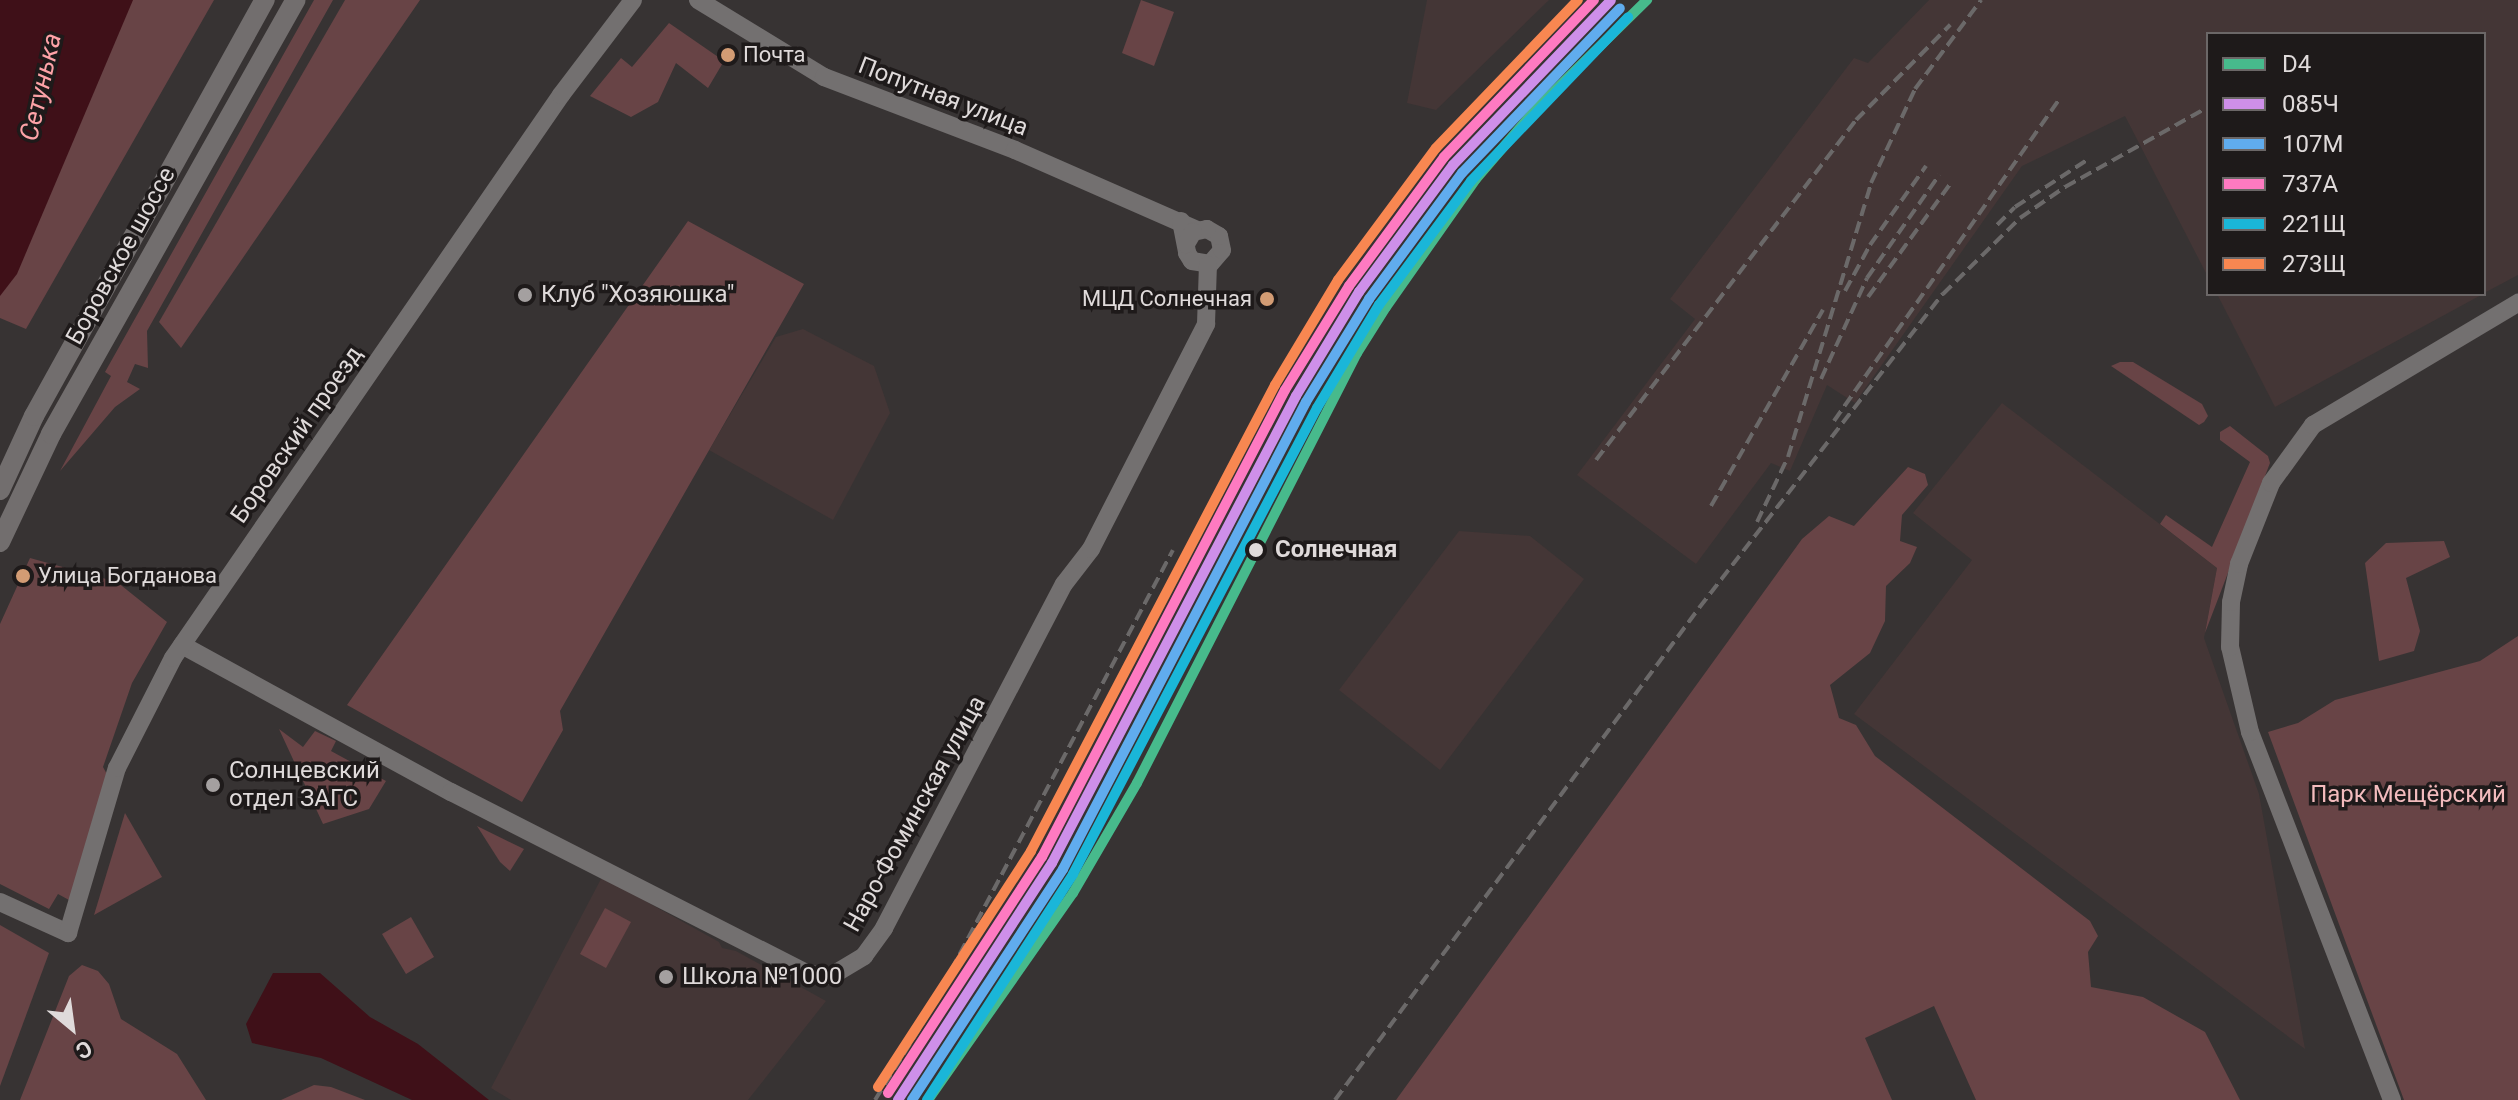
<!DOCTYPE html>
<meta charset="utf-8">
<style>
body{margin:0}
#map{position:relative;width:2518px;height:1100px;overflow:hidden;background:#373333;font-family:Roboto,sans-serif}
div>[style]{position:absolute}
.built>*{inset:0;background:#443636}
.green>*{inset:0;background:#684446}
.water>*{inset:0;background:#3f1018}
.secondary>*{height:18px;margin:-9px;padding:0 9px;transform-origin:9px;border-radius:9px;background:#737070}
.primary>*{height:20px;margin:-10px;padding:0 10px;transform-origin:10px;border-radius:10px;background:#726e6e}
.rail>*{height:4px;margin-top:-2px;transform-origin:0;background:repeating-linear-gradient(90deg,#6b6969 0 12px,transparent 0 18px)}
.rail-1>*{height:10px;margin:-5px;padding:0 5px;transform-origin:5px;border-radius:5px;background:#47ba8c}
.rail-2>*{height:10px;margin:-5px;padding:0 5px;transform-origin:5px;border-radius:5px;background:#ce8fe9}
.rail-3>*{height:10px;margin:-5px;padding:0 5px;transform-origin:5px;border-radius:5px;background:#60acee}
.rail-4>*{height:10px;margin:-5px;padding:0 5px;transform-origin:5px;border-radius:5px;background:#fe7ac1}
.rail-5>*{height:10px;margin:-5px;padding:0 5px;transform-origin:5px;border-radius:5px;background:#1ab6d8}
.rail-6>*{height:10px;margin:-5px;padding:0 5px;transform-origin:5px;border-radius:5px;background:#f88751}
.dots>*{width:22px;height:22px;translate:-50% -50%;box-sizing:border-box;border:4px solid #1e1a1a;border-radius:50%}
span{translate:-50% -50%;white-space:nowrap;text-align:center;line-height:1.15;-webkit-text-stroke:7px #1e1a1a;paint-order:stroke}
.bus-label{font-size:22px;color:#dfdada}
.left{translate:0 -50%;text-align:left}
.right{translate:-100% -50%;text-align:right}
.street-label{font-size:24px;color:#dfdada}
.poi-label{font-size:24px;color:#dfdada}
.stop-label{font-size:24px;color:#dfdada;font-weight:700}
.park-label{font-size:24px;color:#f3bbbd}
.water-label{font-size:26px;color:#fda2a7;font-style:italic}
.legend{position:absolute;left:2206px;top:32px;width:280px;height:264px;box-sizing:border-box;background:#1e1a1a;border:2px solid #6b6767;margin:0;padding:10px 14px;list-style:none;font-size:24px;color:#dfdada}
.legend li{display:flex;align-items:center;gap:16px;height:40px}
.legend b{width:40px;border:2px solid #6b6767}
.north{position:absolute;left:32px;top:988px;width:80px;height:80px;-webkit-text-stroke:6px #1e1a1a;paint-order:stroke;rotate:151deg;font-size:22px;font-weight:700;line-height:32px;text-align:center;color:#dfdada}
.north::after{content:'';display:block;margin:auto;width:28px;height:36px;background:#dfdada;clip-path:polygon(50% 0,100% 100%,50% 72%,0 100%)}
</style>
<div id="map">
<div class="built">
<i style="clip-path:polygon(1427px 0,1549px 0,1436px 110px,1407px 103px)"></i>
<i style="clip-path:polygon(1929px 0,2518px 0,2518px 275px,2484px 293px,2484px 34px,2208px 34px,2208px 277px,2125px 116px,2022px 166px,1855px 403px,1827px 385px,1790px 471px,1771px 463px,1696px 564px,1577px 475px,1695px 319px,1670px 299px,1854px 58px,1868px 63px)"></i>
<i style="clip-path:polygon(2217px 294px,2483px 294px,2275px 407px)"></i>
<i style="clip-path:polygon(803px 329px,874px 366px,890px 413px,833px 520px,709px 450px,776px 337px)"></i>
<i style="clip-path:polygon(2002px 403px,2217px 568px,2204px 638px,2259px 794px,2305px 1049px,1854px 714px,1972px 560px,1913px 513px)"></i>
<i style="clip-path:polygon(1459px 531px,1530px 536px,1584px 579px,1440px 770px,1339px 690px)"></i>
<i style="clip-path:polygon(602px 877px,719px 942px,722px 948px,736px 951px,826px 1001px,748px 1100px,511px 1100px,491px 1088px)"></i>
</div>
<div class="green">
<i style="clip-path:polygon(0 0,214px 0,26px 329px,0 318px)"></i>
<i style="clip-path:polygon(314px 0,333px 0,147px 331px,148px 368px,135px 364px,127px 382px,140px 389px,115px 407px,60px 471px,111px 376px,105px 372px)"></i>
<i style="clip-path:polygon(345px 0,420px 0,181px 348px,159px 322px)"></i>
<i style="clip-path:polygon(1141px 0,1174px 12px,1154px 66px,1122px 53px)"></i>
<i style="clip-path:polygon(669px 23px,724px 61px,708px 88px,676px 63px,658px 102px,631px 117px,590px 96px,621px 58px,632px 67px)"></i>
<i style="clip-path:polygon(688px 221px,804px 284px,560px 711px,563px 730px,522px 802px,347px 705px)"></i>
<i style="clip-path:polygon(2120px 362px,2133px 362px,2202px 404px,2208px 416px,2204px 422px,2199px 425px,2111px 366px)"></i>
<i style="clip-path:polygon(2230px 426px,2268px 456px,2270px 463px,2205px 633px,2217px 568px,2160px 524px,2166px 515px,2212px 547px,2250px 462px,2220px 440px,2220px 432px)"></i>
<i style="clip-path:polygon(1908px 467px,1925px 474px,1928px 485px,1902px 515px,1900px 541px,1917px 547px,1910px 563px,1886px 586px,1885px 621px,1870px 653px,1830px 685px,1839px 718px,1856px 725px,1875px 756px,2090px 921px,2098px 936px,2088px 952px,2091px 987px,2143px 997px,2205px 1032px,2240px 1100px,1976px 1100px,1934px 1006px,1865px 1038px,1892px 1100px,1396px 1100px,1802px 539px,1829px 516px,1854px 526px)"></i>
<i style="clip-path:polygon(2444px 541px,2450px 557px,2406px 578px,2420px 631px,2414px 651px,2379px 661px,2365px 563px,2386px 543px)"></i>
<i style="clip-path:polygon(30px 558px,117px 582px,167px 622px,132px 683px,103px 767px,109px 778px,69px 900px,58px 894px,49px 909px,0 884px,0 624px)"></i>
<i style="clip-path:polygon(2518px 636px,2518px 1100px,2404px 1100px,2268px 732px,2298px 723px,2335px 700px,2480px 661px)"></i>
<i style="clip-path:polygon(279px 729px,303px 747px,315px 731px,336px 741px,331px 751px,386px 781px,369px 809px,323px 824px)"></i>
<i style="clip-path:polygon(125px 813px,162px 877px,94px 915px)"></i>
<i style="clip-path:polygon(477px 826px,524px 849px,510px 871px,500px 862px)"></i>
<i style="clip-path:polygon(605px 908px,631px 922px,606px 968px,580px 954px)"></i>
<i style="clip-path:polygon(411px 917px,434px 957px,406px 974px,382px 934px)"></i>
<i style="clip-path:polygon(0 925px,49px 953px,0 1086px)"></i>
<i style="clip-path:polygon(82px 965px,98px 971px,109px 984px,121px 1019px,177px 1054px,206px 1100px,20px 1100px,69px 976px)"></i>
<i style="clip-path:polygon(314px 1085px,331px 1087px,365px 1100px,281px 1100px)"></i>
</div>
<div class="water">
<i style="clip-path:polygon(0 0,133px 0,17px 274px,0 296px)"></i>
<i style="clip-path:polygon(273px 973px,320px 973px,370px 1017px,418px 1044px,489px 1100px,412px 1100px,321px 1058px,252px 1043px,246px 1024px)"></i>
</div>
<div class="secondary">
<i style="left:698px;top:0;width:148px;rotate:31.4deg"></i>
<i style="left:824px;top:77px;width:204px;rotate:20.9deg"></i>
<i style="left:1015px;top:150px;width:199px;rotate:23.7deg"></i>
<i style="left:1181px;top:221px;width:33px;rotate:79deg"></i>
<i style="left:1187px;top:253px;width:9px;rotate:58deg"></i>
<i style="left:1192px;top:261px;width:18px;rotate:9deg"></i>
<i style="left:1210px;top:264px;width:18px;rotate:-49deg"></i>
<i style="left:1222px;top:250px;width:14px;rotate:-102deg"></i>
<i style="left:1219px;top:236px;width:14px;rotate:-150deg"></i>
<i style="left:1207px;top:229px;width:14px;rotate:168deg"></i>
<i style="left:1193px;top:232px;width:14px;rotate:120deg"></i>
<i style="left:182px;top:645px;width:307px;rotate:28.7deg"></i>
<i style="left:451px;top:792px;width:401px;rotate:27deg"></i>
<i style="left:808px;top:974px;width:23px;rotate:5deg"></i>
<i style="left:831px;top:976px;width:39px;rotate:-31deg"></i>
<i style="left:864px;top:956px;width:34px;rotate:-54deg"></i>
<i style="left:884px;top:928px;width:388px;rotate:-62.4deg"></i>
<i style="left:1064px;top:584px;width:44px;rotate:-52.4deg"></i>
<i style="left:1091px;top:549px;width:253px;rotate:-62.9deg"></i>
<i style="left:1206px;top:324px;width:59px;rotate:-88.1deg"></i>
<i style="left:0;top:902px;width:75px;rotate:24.5deg"></i>
<i style="left:68px;top:933px;width:172px;rotate:-73.5deg"></i>
<i style="left:117px;top:768px;width:123px;rotate:-63deg"></i>
<i style="left:173px;top:658px;width:684px;rotate:-55.43deg"></i>
<i style="left:561px;top:95px;width:119px;rotate:-52.8deg"></i>
<i style="left:2392px;top:1100px;width:394px;rotate:-111.1deg"></i>
<i style="left:2250px;top:732px;width:87px;rotate:-103.2deg"></i>
<i style="left:2230px;top:647px;width:45px;rotate:-88.7deg"></i>
<i style="left:2231px;top:602px;width:39px;rotate:-78deg"></i>
<i style="left:2239px;top:564px;width:87px;rotate:-68.4deg"></i>
<i style="left:2271px;top:483px;width:72px;rotate:-54.1deg"></i>
<i style="left:2313px;top:425px;width:239px;rotate:-30.8deg"></i>
</div>
<div class="primary">
<i style="left:0;top:490px;width:81px;rotate:-65.3deg"></i>
<i style="left:34px;top:416px;width:476px;rotate:-61deg"></i>
<i style="left:0;top:542px;width:119px;rotate:-64.7deg"></i>
<i style="left:51px;top:434px;width:498px;rotate:-60.6deg"></i>
</div>
<div class="rail">
<i style="left:1997px;top:225px;width:25px;rotate:-45deg"></i>
<i style="left:2015px;top:207px;width:86px;rotate:-33.1deg"></i>
<i style="left:1845px;top:291px;width:52px;rotate:-61.5deg"></i>
<i style="left:1870px;top:245px;width:97px;rotate:-54.7deg"></i>
<i style="left:1868px;top:297px;width:140px;rotate:-54deg"></i>
<i style="left:1821px;top:379px;width:111px;rotate:-65.5deg"></i>
<i style="left:1867px;top:278px;width:126px;rotate:-55deg"></i>
<i style="left:1834px;top:421px;width:392px;rotate:-55deg"></i>
<i style="left:1596px;top:460px;width:428px;rotate:-52.6deg"></i>
<i style="left:1856px;top:120px;width:134px;rotate:-45.3deg"></i>
<i style="left:1711px;top:506px;width:226px;rotate:-60.3deg"></i>
<i style="left:1757px;top:522px;width:72px;rotate:-64.5deg"></i>
<i style="left:1788px;top:457px;width:286px;rotate:-73.1deg"></i>
<i style="left:1871px;top:183px;width:104px;rotate:-64.9deg"></i>
<i style="left:1915px;top:89px;width:111px;rotate:-53.4deg"></i>
<i style="left:875px;top:1100px;width:97px;rotate:-58.1deg"></i>
<i style="left:926px;top:1018px;width:529px;rotate:-62.18deg"></i>
<i style="left:1335px;top:1100px;width:612px;rotate:-53.5deg"></i>
<i style="left:1699px;top:608px;width:398px;rotate:-52.2deg"></i>
<i style="left:1943px;top:294px;width:108px;rotate:-44.6deg"></i>
<i style="left:2020px;top:218px;width:55px;rotate:-34.6deg"></i>
<i style="left:2065px;top:187px;width:164px;rotate:-29.2deg"></i>
</div>
<div class="rail-1">
<i style="left:928px;top:1100px;width:253px;rotate:-55deg"></i>
<i style="left:1073px;top:893px;width:127px;rotate:-59.8deg"></i>
<i style="left:1137px;top:783px;width:483px;rotate:-62.9deg"></i>
<i style="left:1357px;top:353px;width:54px;rotate:-57.8deg"></i>
<i style="left:1386px;top:307px;width:156px;rotate:-54.9deg"></i>
<i style="left:1476px;top:179px;width:92px;rotate:-49.4deg"></i>
<i style="left:1536px;top:109px;width:156px;rotate:-44.5deg"></i>
</div>
<div class="rail-2">
<i style="left:898px;top:1100px;width:283px;rotate:-57deg"></i>
<i style="left:1052px;top:863px;width:527px;rotate:-62.41deg"></i>
<i style="left:1296px;top:396px;width:122px;rotate:-58.8deg"></i>
<i style="left:1359px;top:292px;width:158px;rotate:-53.5deg"></i>
<i style="left:1453px;top:165px;width:228px;rotate:-46.2deg"></i>
</div>
<div class="rail-3">
<i style="left:912px;top:1100px;width:276px;rotate:-56.8deg"></i>
<i style="left:1063px;top:869px;width:526px;rotate:-62.51deg"></i>
<i style="left:1306px;top:402px;width:121px;rotate:-58.5deg"></i>
<i style="left:1369px;top:299px;width:157px;rotate:-53.6deg"></i>
<i style="left:1462px;top:173px;width:228px;rotate:-46.2deg"></i>
</div>
<div class="rail-4">
<i style="left:888px;top:1093px;width:282px;rotate:-56.9deg"></i>
<i style="left:1042px;top:857px;width:526px;rotate:-62.51deg"></i>
<i style="left:1285px;top:390px;width:122px;rotate:-58.4deg"></i>
<i style="left:1349px;top:286px;width:160px;rotate:-53.6deg"></i>
<i style="left:1444px;top:157px;width:217px;rotate:-46.3deg"></i>
</div>
<div class="rail-5">
<i style="left:927px;top:1100px;width:269px;rotate:-57.1deg"></i>
<i style="left:1073px;top:874px;width:526px;rotate:-62.36deg"></i>
<i style="left:1317px;top:408px;width:120px;rotate:-59deg"></i>
<i style="left:1379px;top:305px;width:154px;rotate:-53.4deg"></i>
<i style="left:1471px;top:181px;width:227px;rotate:-46.2deg"></i>
</div>
<div class="rail-6">
<i style="left:878px;top:1087px;width:281px;rotate:-57deg"></i>
<i style="left:1031px;top:851px;width:526px;rotate:-62.36deg"></i>
<i style="left:1275px;top:385px;width:122px;rotate:-59deg"></i>
<i style="left:1338px;top:280px;width:164px;rotate:-53.4deg"></i>
<i style="left:1436px;top:148px;width:205px;rotate:-46.2deg"></i>
</div>
<div class="dots">
<i style="left:728px;top:55px;background:#d39c74"></i>
<i style="left:525px;top:295px;background:#a4a0a0"></i>
<i style="left:1267px;top:299px;background:#d39c74"></i>
<i style="left:1256px;top:550px;background:#dfdada"></i>
<i style="left:23px;top:576px;background:#d39c74"></i>
<i style="left:213px;top:785px;background:#a4a0a0"></i>
<i style="left:666px;top:977px;background:#a4a0a0"></i>
</div>
<div class="bus-label">
<span class="left" style="left:743px;top:55px">Почта</span>
<span class="right" style="left:1252px;top:299px">МЦД Солнечная</span>
<span class="left" style="left:38px;top:576px">Улица Богданова</span>
</div>
<div class="street-label">
<span style="left:943px;top:97px;rotate:21deg">Попутная улица</span>
<span style="left:121px;top:256px;rotate:-61deg">Боровское шоссе</span>
<span style="left:297px;top:435px;rotate:-55deg">Боровский проезд</span>
<span style="left:915px;top:814px;rotate:-61deg">Наро-Фоминская улица</span>
</div>
<div class="poi-label">
<span class="left" style="left:541px;top:295px">Клуб "Хозяюшка"</span>
<span class="left" style="left:229px;top:785px">Солнцевский<br>отдел ЗАГС</span>
<span class="left" style="left:682px;top:977px">Школа №1000</span>
</div>
<div class="stop-label">
<span class="left" style="left:1275px;top:550px">Солнечная</span>
</div>
<div class="park-label">
<span style="left:2408px;top:795px">Парк Мещёрский</span>
</div>
<div class="water-label">
<span style="left:41px;top:87px;rotate:-77deg">Сетунька</span>
</div>
<ul class="legend">
<li><b style="height:10px;background:#47ba8c"></b>D4</li>
<li><b style="height:10px;background:#ce8fe9"></b>085Ч</li>
<li><b style="height:10px;background:#60acee"></b>107М</li>
<li><b style="height:10px;background:#fe7ac1"></b>737А</li>
<li><b style="height:10px;background:#1ab6d8"></b>221Щ</li>
<li><b style="height:10px;background:#f88751"></b>273Щ</li>
</ul>
<div class="north">С</div>
</div>
